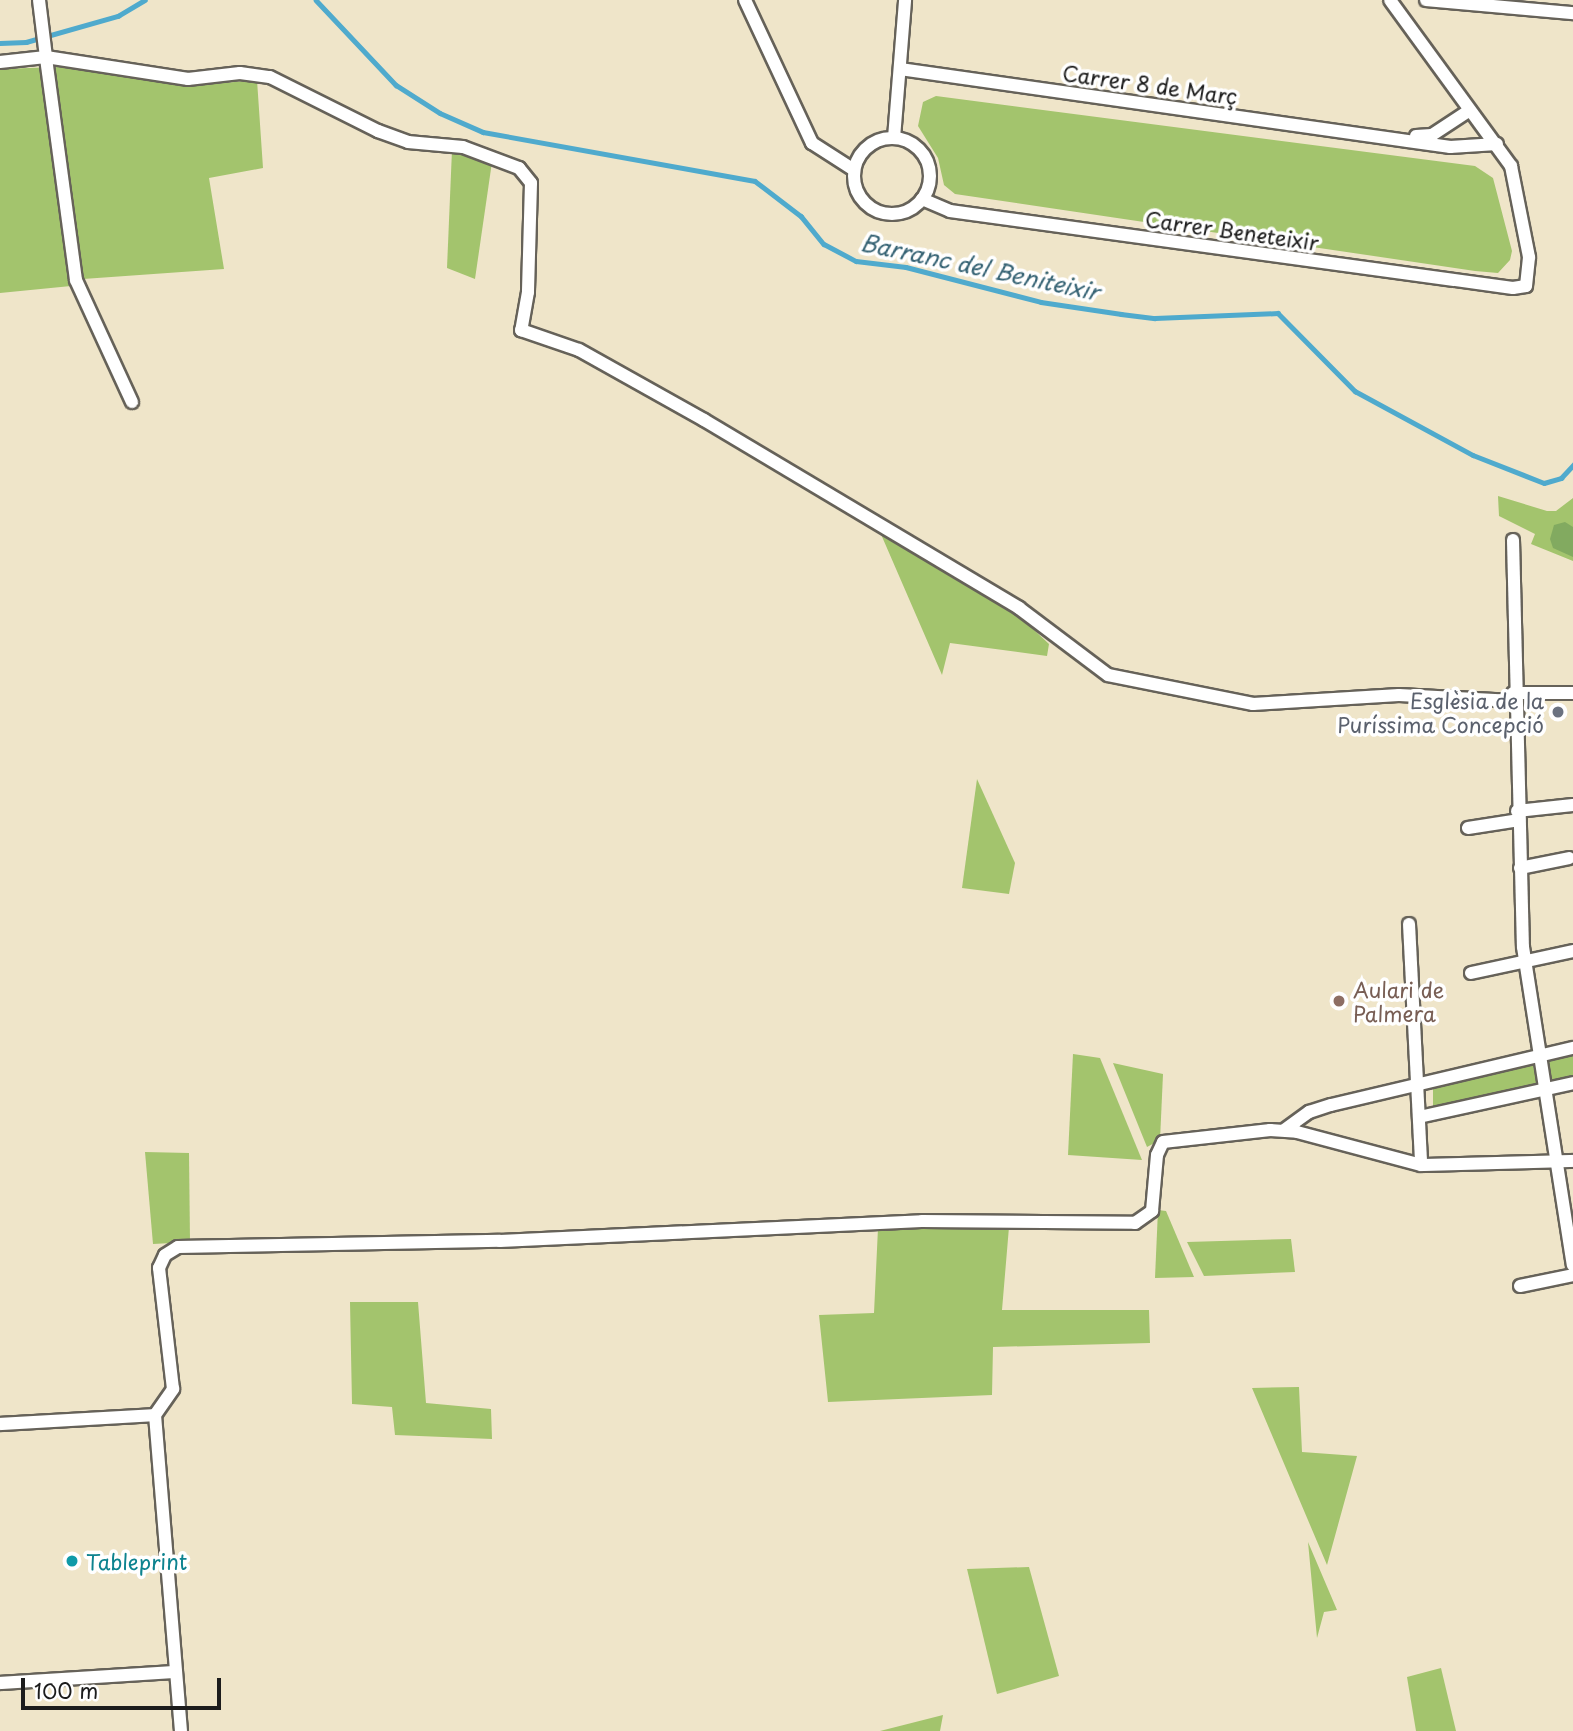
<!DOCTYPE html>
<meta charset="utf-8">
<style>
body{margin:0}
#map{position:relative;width:1573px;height:1731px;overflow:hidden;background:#efe5c9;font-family:"Playpen Sans",sans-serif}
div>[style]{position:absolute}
.green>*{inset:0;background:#a3c46d}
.forest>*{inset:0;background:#82aa60}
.stream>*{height:4.5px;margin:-2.25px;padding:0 2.25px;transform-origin:2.25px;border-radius:2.25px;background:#4faacd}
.roads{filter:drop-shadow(2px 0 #666259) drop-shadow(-2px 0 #666259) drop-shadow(0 2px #666259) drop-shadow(0 -2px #666259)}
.minor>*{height:12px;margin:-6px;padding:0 6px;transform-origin:6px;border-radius:6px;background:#fff}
.minor>.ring{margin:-6px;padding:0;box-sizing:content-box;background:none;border:12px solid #fff;border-radius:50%}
.dots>*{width:19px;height:19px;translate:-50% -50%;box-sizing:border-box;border:4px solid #fff;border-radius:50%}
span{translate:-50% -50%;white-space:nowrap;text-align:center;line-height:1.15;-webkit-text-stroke:7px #fff;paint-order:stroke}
.street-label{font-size:21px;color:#1c1c1c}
.worship-label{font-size:21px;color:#5b616d}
.right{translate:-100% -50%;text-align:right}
.education-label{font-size:21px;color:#785e54}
.left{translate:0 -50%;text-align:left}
.culture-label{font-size:21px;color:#0d838f}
.water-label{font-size:23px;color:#366374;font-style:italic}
.scale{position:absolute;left:21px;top:1678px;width:200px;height:32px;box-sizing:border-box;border:4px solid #1c1c1c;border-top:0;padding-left:9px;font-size:21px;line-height:24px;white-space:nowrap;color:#1c1c1c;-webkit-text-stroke:5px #fff;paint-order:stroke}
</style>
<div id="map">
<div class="green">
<i style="clip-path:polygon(58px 67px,202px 85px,257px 80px,263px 168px,209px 178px,224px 269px,83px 279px,71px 286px,0 293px,0 69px)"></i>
<i style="clip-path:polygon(936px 96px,1475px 166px,1493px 178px,1512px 251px,1510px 260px,1498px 273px,1475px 271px,955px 194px,944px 185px,938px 158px,918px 126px,923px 102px)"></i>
<i style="clip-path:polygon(452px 150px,492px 162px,475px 279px,447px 268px)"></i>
<i style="clip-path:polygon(1498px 496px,1547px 511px,1556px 511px,1573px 498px,1573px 561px,1531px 544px,1535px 534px,1499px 516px)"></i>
<i style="clip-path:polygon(880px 532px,1015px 612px,1049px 644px,1047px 656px,950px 643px,942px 675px)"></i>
<i style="clip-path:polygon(977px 779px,1015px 863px,1009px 894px,962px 888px)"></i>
<i style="clip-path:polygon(1573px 1053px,1573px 1077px,1552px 1082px,1547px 1059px)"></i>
<i style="clip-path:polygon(1073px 1054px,1100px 1058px,1142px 1160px,1068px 1155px)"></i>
<i style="clip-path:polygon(1113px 1063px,1163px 1074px,1160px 1140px,1147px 1147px)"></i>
<i style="clip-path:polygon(1533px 1064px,1537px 1085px,1433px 1108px,1433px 1086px)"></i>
<i style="clip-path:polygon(145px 1152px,189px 1153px,190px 1242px,153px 1244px)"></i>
<i style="clip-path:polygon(1158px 1210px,1166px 1211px,1194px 1277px,1155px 1278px)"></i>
<i style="clip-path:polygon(1009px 1227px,1002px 1310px,1149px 1310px,1150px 1343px,993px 1347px,992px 1395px,828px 1402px,819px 1315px,874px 1313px,878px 1228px)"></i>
<i style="clip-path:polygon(1291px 1239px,1295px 1272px,1204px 1276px,1187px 1242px)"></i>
<i style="clip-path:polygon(350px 1302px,418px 1302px,426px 1403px,491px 1409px,492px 1439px,395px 1435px,392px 1407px,352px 1404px)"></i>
<i style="clip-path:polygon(1299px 1387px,1302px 1452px,1357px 1456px,1327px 1565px,1252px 1388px)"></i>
<i style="clip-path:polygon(1308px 1542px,1337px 1610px,1324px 1612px,1317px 1638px)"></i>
<i style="clip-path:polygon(1029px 1567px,1059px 1676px,997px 1694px,967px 1569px)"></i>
<i style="clip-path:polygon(1441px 1668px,1456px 1731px,1416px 1731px,1407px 1677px)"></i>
<i style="clip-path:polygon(943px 1715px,940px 1731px,880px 1731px)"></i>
</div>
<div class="forest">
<i style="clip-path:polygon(1565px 522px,1573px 527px,1573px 557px,1553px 548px,1550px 539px,1554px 525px)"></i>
</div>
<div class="stream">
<i style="left:316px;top:0;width:117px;rotate:46.7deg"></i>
<i style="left:396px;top:85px;width:52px;rotate:32.5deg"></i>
<i style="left:440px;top:113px;width:47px;rotate:23.8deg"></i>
<i style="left:483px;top:132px;width:276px;rotate:10.2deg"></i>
<i style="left:755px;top:181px;width:58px;rotate:37.3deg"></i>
<i style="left:801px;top:216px;width:36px;rotate:51deg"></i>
<i style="left:824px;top:244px;width:36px;rotate:28deg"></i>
<i style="left:856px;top:261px;width:50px;rotate:6.8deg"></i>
<i style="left:906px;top:267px;width:139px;rotate:14.5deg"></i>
<i style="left:1041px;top:302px;width:81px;rotate:8.5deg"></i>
<i style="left:1121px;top:314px;width:34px;rotate:7deg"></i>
<i style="left:1155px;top:318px;width:123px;rotate:-2.3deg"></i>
<i style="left:1278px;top:313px;width:110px;rotate:45.4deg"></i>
<i style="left:1355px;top:391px;width:134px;rotate:28.5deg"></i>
<i style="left:1473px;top:455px;width:76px;rotate:21.5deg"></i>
<i style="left:1544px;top:483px;width:18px;rotate:-16deg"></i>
<i style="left:1561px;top:478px;width:18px;rotate:-47deg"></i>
<i style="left:0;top:43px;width:26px;rotate:-2deg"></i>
<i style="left:26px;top:42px;width:96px;rotate:-15.8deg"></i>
<i style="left:118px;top:16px;width:31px;rotate:-31deg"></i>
</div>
<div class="roads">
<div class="minor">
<i style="left:745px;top:0;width:158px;rotate:64.9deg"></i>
<i style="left:812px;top:143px;width:50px;rotate:32.7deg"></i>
<i style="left:1426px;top:0;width:148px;rotate:5.1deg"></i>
<i style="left:0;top:62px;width:46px;rotate:-6.2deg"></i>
<i style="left:46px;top:57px;width:57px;rotate:-97deg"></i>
<i style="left:900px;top:69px;width:556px;rotate:8.07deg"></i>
<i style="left:1450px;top:147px;width:47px;rotate:-3.7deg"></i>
<i style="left:1416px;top:136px;width:16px;rotate:-4deg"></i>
<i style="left:1432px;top:135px;width:45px;rotate:-33.3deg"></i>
<i style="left:894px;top:138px;width:138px;rotate:-85.4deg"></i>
<i class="ring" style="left:854px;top:138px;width:64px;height:64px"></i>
<i style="left:922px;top:199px;width:30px;rotate:23deg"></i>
<i style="left:950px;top:211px;width:568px;rotate:7.79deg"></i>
<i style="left:1513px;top:288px;width:13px;rotate:-9deg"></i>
<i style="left:1526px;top:286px;width:29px;rotate:-84deg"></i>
<i style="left:1529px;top:257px;width:93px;rotate:-101.2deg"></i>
<i style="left:1511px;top:166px;width:205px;rotate:-126.1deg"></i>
<i style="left:132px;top:402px;width:134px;rotate:-114.7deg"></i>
<i style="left:76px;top:280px;width:225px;rotate:-97.7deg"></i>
<i style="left:46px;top:57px;width:144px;rotate:8.8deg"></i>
<i style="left:188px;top:79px;width:52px;rotate:-6.6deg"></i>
<i style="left:240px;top:73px;width:30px;rotate:8deg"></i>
<i style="left:270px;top:77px;width:121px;rotate:26.6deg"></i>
<i style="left:378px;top:131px;width:32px;rotate:20deg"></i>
<i style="left:408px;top:142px;width:55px;rotate:5.2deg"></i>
<i style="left:463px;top:147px;width:60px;rotate:20.6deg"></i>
<i style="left:519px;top:168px;width:19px;rotate:51deg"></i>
<i style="left:531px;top:183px;width:109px;rotate:91.6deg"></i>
<i style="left:528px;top:292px;width:39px;rotate:100deg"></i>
<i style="left:521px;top:330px;width:61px;rotate:19deg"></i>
<i style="left:579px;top:350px;width:143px;rotate:29.2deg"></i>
<i style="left:704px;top:420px;width:367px;rotate:30.8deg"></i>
<i style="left:1019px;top:608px;width:111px;rotate:37deg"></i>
<i style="left:1108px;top:675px;width:148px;rotate:11.3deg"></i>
<i style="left:1253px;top:704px;width:146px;rotate:-3.5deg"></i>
<i style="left:1399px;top:695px;width:115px;rotate:3deg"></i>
<i style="left:1513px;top:540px;width:407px;rotate:88.6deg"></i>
<i style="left:1523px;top:947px;width:322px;rotate:81.1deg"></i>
<i style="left:1513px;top:693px;width:60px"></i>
<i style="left:1517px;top:811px;width:56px;rotate:-6.1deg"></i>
<i style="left:1468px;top:828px;width:52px;rotate:-8.9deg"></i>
<i style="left:1520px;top:868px;width:50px;rotate:-11.5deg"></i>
<i style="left:1409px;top:924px;width:241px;rotate:87.1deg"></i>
<i style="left:1471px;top:973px;width:104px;rotate:-12.2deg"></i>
<i style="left:1419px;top:1117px;width:158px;rotate:-12.4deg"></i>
<i style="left:1284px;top:1130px;width:31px;rotate:-36deg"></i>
<i style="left:1309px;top:1112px;width:23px;rotate:-18deg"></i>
<i style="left:1331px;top:1105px;width:249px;rotate:-13.3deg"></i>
<i style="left:1520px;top:1286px;width:54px;rotate:-11.7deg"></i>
<i style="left:155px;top:1415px;width:32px;rotate:-55deg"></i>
<i style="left:173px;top:1389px;width:122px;rotate:-96.6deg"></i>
<i style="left:159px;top:1268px;width:14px;rotate:-65deg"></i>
<i style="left:165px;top:1255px;width:15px;rotate:-32deg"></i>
<i style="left:178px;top:1247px;width:322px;rotate:-1.1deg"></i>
<i style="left:500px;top:1241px;width:422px;rotate:-2.7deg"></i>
<i style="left:922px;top:1221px;width:213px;rotate:0.5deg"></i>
<i style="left:1135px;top:1223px;width:21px;rotate:-35deg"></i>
<i style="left:1152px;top:1211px;width:56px;rotate:-84.9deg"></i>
<i style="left:1157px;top:1155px;width:14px;rotate:-65deg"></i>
<i style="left:1163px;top:1142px;width:108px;rotate:-6.4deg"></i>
<i style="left:1270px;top:1130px;width:27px;rotate:4deg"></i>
<i style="left:1297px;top:1132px;width:128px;rotate:14.9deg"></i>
<i style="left:1421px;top:1165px;width:152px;rotate:-1.5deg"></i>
<i style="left:155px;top:1415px;width:317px;rotate:85.3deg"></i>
<i style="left:0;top:1424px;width:155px;rotate:-3.3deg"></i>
<i style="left:0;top:1683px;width:176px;rotate:-3.6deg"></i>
</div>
</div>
<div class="dots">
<i style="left:1558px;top:712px;background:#6b7280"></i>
<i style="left:1339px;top:1001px;background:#8d6e63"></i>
<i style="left:72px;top:1561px;background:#0f9aa8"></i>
</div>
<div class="street-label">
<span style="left:1150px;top:84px;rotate:8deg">Carrer 8 de Març</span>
<span style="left:1232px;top:230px;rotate:8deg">Carrer Beneteixir</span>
</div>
<div class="worship-label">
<span class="right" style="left:1544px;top:712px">Esglèsia de la<br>Puríssima Concepció</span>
</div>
<div class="education-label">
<span class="left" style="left:1353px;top:1001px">Aulari de<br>Palmera</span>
</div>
<div class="culture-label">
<span class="left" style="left:86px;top:1561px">Tableprint</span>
</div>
<div class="water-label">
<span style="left:980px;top:267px;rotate:12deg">Barranc del Beniteixir</span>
</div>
<div class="scale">100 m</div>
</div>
